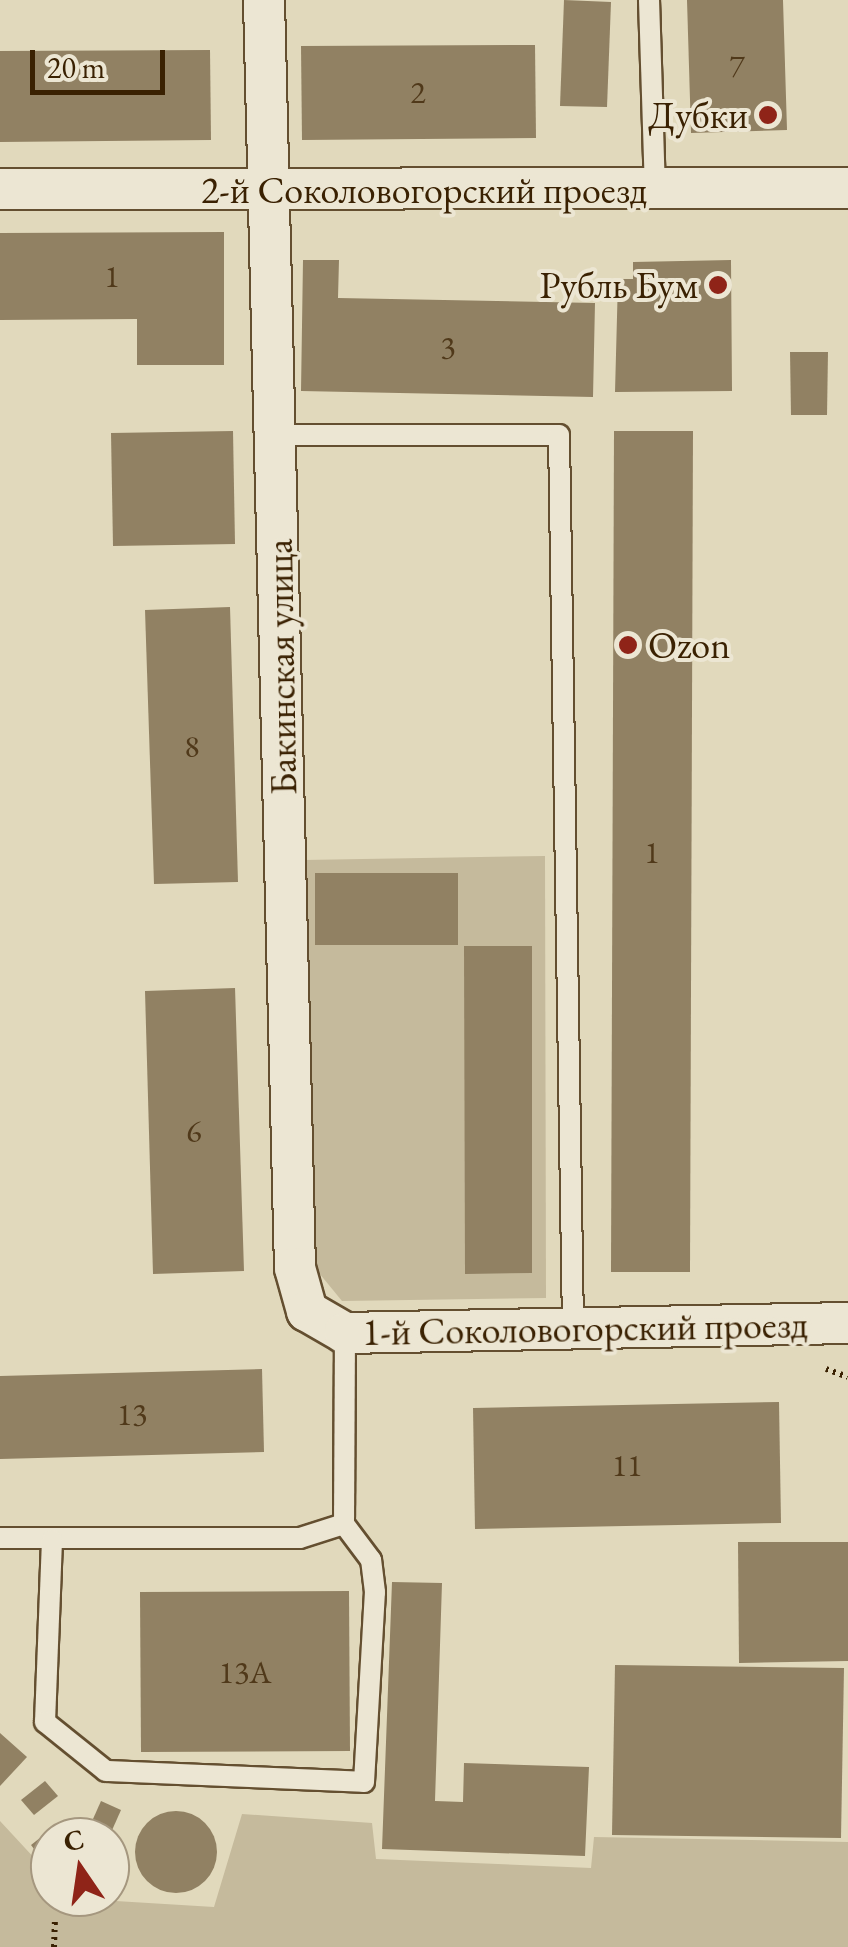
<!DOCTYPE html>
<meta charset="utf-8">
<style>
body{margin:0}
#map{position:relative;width:848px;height:1947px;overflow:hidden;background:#e1d9bc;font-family:"EB Garamond",serif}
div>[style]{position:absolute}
.green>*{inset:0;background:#c5ba9c}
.building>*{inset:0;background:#918163}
.round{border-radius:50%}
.path>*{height:6px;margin-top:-3px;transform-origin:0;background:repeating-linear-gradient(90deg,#3a2102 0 2.5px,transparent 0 7.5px)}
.roads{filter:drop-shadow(2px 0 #644f30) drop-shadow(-2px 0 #644f30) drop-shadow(0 2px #644f30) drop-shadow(0 -2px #644f30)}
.lane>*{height:20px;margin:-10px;padding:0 10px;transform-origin:10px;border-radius:10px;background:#ece6d3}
.street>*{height:40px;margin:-20px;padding:0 20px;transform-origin:20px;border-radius:20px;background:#ece6d3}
.dots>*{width:28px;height:28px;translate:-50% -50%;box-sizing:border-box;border:5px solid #ece6d3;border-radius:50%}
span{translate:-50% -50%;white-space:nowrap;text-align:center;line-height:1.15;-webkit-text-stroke:8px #ece6d3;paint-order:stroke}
.number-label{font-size:32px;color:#50391a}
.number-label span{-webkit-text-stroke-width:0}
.poi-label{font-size:38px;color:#3a2102}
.right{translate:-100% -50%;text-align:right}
.left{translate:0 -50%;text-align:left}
.street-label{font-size:38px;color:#3a2102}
.north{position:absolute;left:30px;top:1817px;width:100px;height:100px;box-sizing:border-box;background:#ece6d3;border:2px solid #a5977f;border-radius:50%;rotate:347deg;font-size:28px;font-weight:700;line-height:40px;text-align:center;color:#3a2102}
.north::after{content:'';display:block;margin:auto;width:35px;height:45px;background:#8f2418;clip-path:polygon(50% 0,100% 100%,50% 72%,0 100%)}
.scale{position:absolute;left:30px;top:50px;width:135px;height:45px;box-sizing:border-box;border:5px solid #3a2102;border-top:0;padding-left:12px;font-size:30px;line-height:35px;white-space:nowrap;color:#3a2102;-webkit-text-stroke:8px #ece6d3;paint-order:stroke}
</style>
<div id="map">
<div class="green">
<i style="clip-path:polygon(545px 856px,546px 1298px,342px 1301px,310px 1262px,304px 860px)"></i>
<i style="clip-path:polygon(242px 1814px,372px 1823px,376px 1859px,591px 1868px,594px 1837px,848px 1842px,848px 1947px,0 1947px,0 1821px,50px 1875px,50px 1897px,214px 1907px)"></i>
</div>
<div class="building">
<i style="clip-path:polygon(564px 0,611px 2px,607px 107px,560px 106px)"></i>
<i style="clip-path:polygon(687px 0,783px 0,787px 130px,691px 133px)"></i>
<i style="clip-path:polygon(535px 45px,536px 138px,302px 140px,301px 46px)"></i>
<i style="clip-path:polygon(210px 50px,211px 140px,0 142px,0 51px)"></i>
<i style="clip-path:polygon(224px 232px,224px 365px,137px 365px,137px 319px,0 320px,0 233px)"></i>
<i style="clip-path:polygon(303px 260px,339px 260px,338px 298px,595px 303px,593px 397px,301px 391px)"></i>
<i style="clip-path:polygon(731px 260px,732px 391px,615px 392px,618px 279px,633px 279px,633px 262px)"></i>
<i style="clip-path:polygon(790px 352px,828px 352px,827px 415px,791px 415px)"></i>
<i style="clip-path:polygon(233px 431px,235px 544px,113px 546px,111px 433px)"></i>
<i style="clip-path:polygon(614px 431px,693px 431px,690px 1272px,611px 1272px)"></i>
<i style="clip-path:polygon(230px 607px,238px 882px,154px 884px,145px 610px)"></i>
<i style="clip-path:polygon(315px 873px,458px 873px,458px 945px,315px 945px)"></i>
<i style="clip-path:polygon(464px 946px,532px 946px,532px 1273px,465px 1274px)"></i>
<i style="clip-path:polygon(235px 988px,244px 1271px,153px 1274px,145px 991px)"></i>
<i style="clip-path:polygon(262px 1369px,264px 1452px,0 1459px,0 1376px)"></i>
<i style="clip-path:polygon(779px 1402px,781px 1523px,475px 1529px,473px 1408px)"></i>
<i style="clip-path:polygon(738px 1542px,848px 1542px,848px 1661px,739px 1663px)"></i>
<i style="clip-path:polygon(392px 1582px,442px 1583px,435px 1801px,463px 1802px,464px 1763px,589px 1767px,585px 1856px,382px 1849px)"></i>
<i style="clip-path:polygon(349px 1591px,350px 1751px,141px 1752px,140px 1592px)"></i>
<i style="clip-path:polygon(615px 1665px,844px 1668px,841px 1838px,612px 1835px)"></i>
<i style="clip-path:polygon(0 1733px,27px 1757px,0 1786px)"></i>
<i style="clip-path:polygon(45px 1781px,58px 1796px,34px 1815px,21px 1800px)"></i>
<i style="clip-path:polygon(101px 1801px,121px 1810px,109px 1837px,85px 1837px)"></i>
<i class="round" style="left:135px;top:1811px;width:82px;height:82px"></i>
<i style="clip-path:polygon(59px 1823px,70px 1837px,50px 1837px,50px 1870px,31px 1845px)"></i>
</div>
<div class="path">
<i style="left:826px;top:1369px;width:23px;rotate:20deg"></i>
<i style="left:54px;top:1947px;width:25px;rotate:-88deg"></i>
</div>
<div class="roads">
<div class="lane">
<i style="left:649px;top:0;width:191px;rotate:88.2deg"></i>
<i style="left:275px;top:435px;width:284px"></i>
<i style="left:559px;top:435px;width:895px;rotate:89.1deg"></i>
<i style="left:0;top:1538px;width:300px"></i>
<i style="left:300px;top:1538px;width:46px;rotate:-17.7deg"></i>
<i style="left:344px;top:1524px;width:191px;rotate:-89.7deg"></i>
<i style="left:52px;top:1540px;width:182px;rotate:92.2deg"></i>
<i style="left:45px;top:1722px;width:78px;rotate:38.8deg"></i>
<i style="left:106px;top:1771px;width:258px;rotate:2.4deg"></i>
<i style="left:364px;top:1782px;width:190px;rotate:-86.7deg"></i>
<i style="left:375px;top:1592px;width:32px;rotate:-97deg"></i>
<i style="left:371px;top:1560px;width:45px;rotate:-126.9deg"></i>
</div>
<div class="street">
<i style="left:264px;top:0;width:1268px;rotate:88.6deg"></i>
<i style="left:295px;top:1268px;width:45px;rotate:74.4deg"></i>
<i style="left:307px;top:1311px;width:44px;rotate:30.1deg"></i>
<i style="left:345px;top:1333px;width:503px;rotate:-1.14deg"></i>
<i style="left:0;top:189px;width:848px;rotate:-0.07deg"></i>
</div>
</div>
<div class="dots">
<i style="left:768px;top:115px;background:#8f2418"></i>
<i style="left:718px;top:285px;background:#8f2418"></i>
<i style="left:628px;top:645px;background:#8f2418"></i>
</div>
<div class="number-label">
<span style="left:737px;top:65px">7</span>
<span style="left:418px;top:92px">2</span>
<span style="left:112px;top:276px">1</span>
<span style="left:448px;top:347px">3</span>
<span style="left:192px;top:746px">8</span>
<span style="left:652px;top:852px">1</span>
<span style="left:194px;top:1131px">6</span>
<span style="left:132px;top:1414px">13</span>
<span style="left:627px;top:1465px">11</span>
<span style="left:245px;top:1672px">13А</span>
</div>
<div class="poi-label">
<span class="right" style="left:748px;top:115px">Дубки</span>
<span class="right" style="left:698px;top:285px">Рубль Бум</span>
<span class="left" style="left:648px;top:645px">Ozon</span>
</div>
<div class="street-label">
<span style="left:424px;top:190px">2-й Соколовогорский проезд</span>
<span style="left:281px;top:667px;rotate:-91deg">Бакинская улица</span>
<span style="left:585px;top:1328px;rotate:-1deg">1-й Соколовогорский проезд</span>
</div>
<div class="north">С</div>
<div class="scale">20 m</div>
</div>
